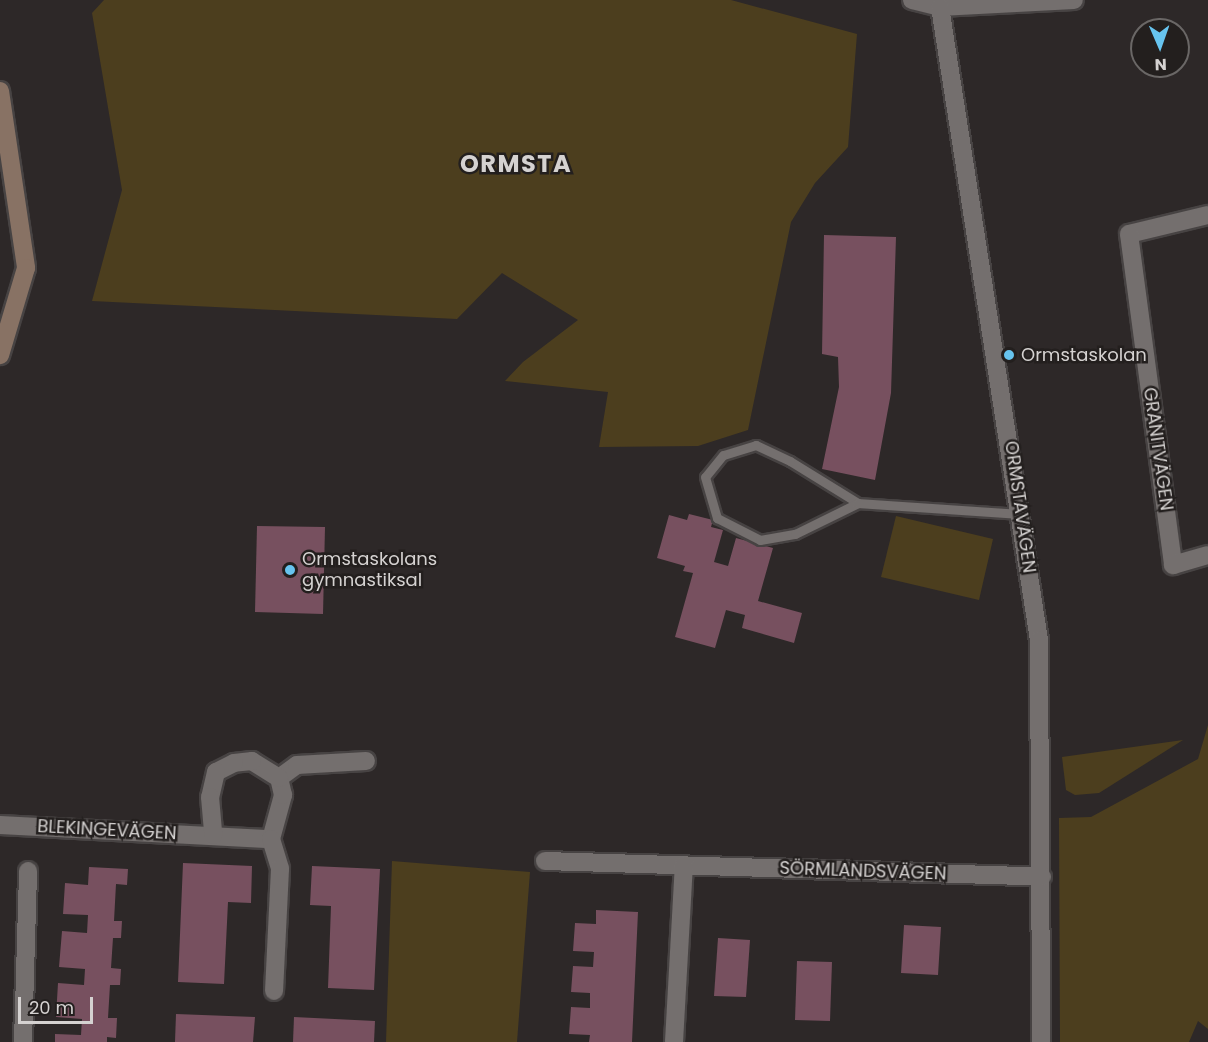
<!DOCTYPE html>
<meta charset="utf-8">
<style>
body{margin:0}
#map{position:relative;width:1208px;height:1042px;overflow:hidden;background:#2d2828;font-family:Poppins,sans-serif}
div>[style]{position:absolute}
.green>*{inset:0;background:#4c3e1e}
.building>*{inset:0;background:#77505f}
.roads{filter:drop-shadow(2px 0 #474343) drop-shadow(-2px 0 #474343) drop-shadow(0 2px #474343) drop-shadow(0 -2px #474343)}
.service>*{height:9px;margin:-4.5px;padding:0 4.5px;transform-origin:4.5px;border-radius:4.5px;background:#746f6e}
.minor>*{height:18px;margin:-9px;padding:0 9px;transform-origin:9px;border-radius:9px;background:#746f6e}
.secondary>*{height:18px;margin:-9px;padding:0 9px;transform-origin:9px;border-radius:9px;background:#887264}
.dots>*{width:16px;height:16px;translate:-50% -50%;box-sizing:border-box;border:3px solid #231f1e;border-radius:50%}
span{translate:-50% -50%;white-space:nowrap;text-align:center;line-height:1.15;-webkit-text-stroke:5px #231f1e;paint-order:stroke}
.poi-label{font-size:18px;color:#d5d2d1}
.left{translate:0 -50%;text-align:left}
.street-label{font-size:18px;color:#d5d2d1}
.district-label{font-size:24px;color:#d5d2d1;font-weight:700;letter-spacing:1.5px}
.north{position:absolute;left:1130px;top:18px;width:60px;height:60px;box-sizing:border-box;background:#231f1e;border:2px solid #6a6766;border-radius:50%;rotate:178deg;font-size:16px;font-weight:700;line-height:24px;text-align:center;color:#d5d2d1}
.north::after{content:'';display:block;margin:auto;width:21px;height:27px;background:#67c4ef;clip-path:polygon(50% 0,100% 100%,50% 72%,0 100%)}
.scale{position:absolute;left:18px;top:997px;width:75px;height:27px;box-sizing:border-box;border:3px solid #d5d2d1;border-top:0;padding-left:8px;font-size:18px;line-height:21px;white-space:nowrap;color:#d5d2d1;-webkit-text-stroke:4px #231f1e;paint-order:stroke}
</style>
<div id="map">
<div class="green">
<i style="clip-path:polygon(104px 0,731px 0,857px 34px,848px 147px,815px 183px,791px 222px,748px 430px,698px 446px,599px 447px,608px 392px,505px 381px,523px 362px,578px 320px,502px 273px,457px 319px,92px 301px,122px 190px,92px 13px)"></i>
<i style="clip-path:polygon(896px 516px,993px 539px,979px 600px,881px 577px)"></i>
<i style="clip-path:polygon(1208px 725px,1208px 1029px,1198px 1021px,1189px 1042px,1060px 1042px,1059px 818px,1091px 817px,1198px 759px)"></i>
<i style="clip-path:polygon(1183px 740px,1099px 793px,1075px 795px,1066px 790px,1062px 757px)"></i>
<i style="clip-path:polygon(392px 861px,530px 872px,517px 1042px,386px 1042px)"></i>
</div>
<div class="building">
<i style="clip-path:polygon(824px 235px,896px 237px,891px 393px,875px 480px,822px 469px,839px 387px,838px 357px,822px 354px)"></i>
<i style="clip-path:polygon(689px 514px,713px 520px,711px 527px,723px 530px,714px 562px,728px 566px,736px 538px,773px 548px,758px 601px,802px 613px,794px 643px,742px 628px,745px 615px,726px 610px,715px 648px,675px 637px,693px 573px,683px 571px,685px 566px,657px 558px,669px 515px,687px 520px)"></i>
<i style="clip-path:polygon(257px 526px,325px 527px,323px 614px,255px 612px)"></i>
<i style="clip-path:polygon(183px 863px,252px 866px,251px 903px,228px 902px,224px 984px,178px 982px)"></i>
<i style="clip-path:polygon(312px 866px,380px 869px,374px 990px,328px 988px,331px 906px,310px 905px)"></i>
<i style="clip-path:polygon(89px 867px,128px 869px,127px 885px,116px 884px,114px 921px,122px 921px,121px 938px,113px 938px,111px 968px,121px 969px,120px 985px,110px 985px,108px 1018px,117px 1018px,116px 1038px,107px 1037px,107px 1042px,55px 1042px,55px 1034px,81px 1035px,82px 1019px,56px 1017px,58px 983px,84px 985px,85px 969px,59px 967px,62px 931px,87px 933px,88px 915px,63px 914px,65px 883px,88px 885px)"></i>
<i style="clip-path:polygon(596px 910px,638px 912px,632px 1042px,589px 1042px,590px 1035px,569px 1034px,571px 1007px,590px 1008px,590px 993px,571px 992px,573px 966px,593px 967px,594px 952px,573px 951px,575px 923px,596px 924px)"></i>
<i style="clip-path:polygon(904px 925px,941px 927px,938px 975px,901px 973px)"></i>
<i style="clip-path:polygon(718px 938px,750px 940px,746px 997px,714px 996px)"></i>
<i style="clip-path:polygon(797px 961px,832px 962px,830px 1021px,795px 1020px)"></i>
<i style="clip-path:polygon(176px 1014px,255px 1017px,253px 1042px,175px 1042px)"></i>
<i style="clip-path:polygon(294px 1017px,375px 1021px,374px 1042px,293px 1042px)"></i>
</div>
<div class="roads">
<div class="service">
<i style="left:858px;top:503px;width:80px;rotate:-148.3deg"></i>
<i style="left:790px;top:461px;width:38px;rotate:-155deg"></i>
<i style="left:756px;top:445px;width:34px;rotate:163deg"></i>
<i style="left:723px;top:455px;width:28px;rotate:129deg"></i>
<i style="left:705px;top:477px;width:43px;rotate:73.7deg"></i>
<i style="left:717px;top:518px;width:48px;rotate:27.1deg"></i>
<i style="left:760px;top:540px;width:36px;rotate:-10deg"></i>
<i style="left:795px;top:534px;width:70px;rotate:-26.2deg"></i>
<i style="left:858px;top:503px;width:162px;rotate:3.9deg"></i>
</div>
<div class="minor">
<i style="left:912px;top:0;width:29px;rotate:14deg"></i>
<i style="left:940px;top:7px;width:134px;rotate:-3deg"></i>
<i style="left:940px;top:7px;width:641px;rotate:81.11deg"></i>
<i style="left:1039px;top:640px;width:402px;rotate:89.7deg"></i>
<i style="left:1208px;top:215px;width:81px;rotate:166.5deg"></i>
<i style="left:1129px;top:234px;width:334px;rotate:82.4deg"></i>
<i style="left:1173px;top:565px;width:36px;rotate:-16deg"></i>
<i style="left:279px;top:778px;width:22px;rotate:-36deg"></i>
<i style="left:297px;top:765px;width:69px;rotate:-3.3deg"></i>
<i style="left:0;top:825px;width:271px;rotate:3deg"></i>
<i style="left:271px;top:839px;width:46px;rotate:-74.7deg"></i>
<i style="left:283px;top:795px;width:17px;rotate:-103deg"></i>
<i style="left:279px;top:778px;width:32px;rotate:-148deg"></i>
<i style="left:252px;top:761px;width:18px;rotate:174deg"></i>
<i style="left:234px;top:763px;width:20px;rotate:153deg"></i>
<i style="left:216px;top:772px;width:26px;rotate:103deg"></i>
<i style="left:210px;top:797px;width:38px;rotate:85deg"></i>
<i style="left:271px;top:839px;width:31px;rotate:73deg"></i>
<i style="left:280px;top:869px;width:122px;rotate:92.8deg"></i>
<i style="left:545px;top:861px;width:497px;rotate:1.8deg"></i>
<i style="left:23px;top:1042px;width:171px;rotate:-88.3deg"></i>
<i style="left:674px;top:1042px;width:177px;rotate:-86.8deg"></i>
</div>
<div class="secondary">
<i style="left:0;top:91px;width:179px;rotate:81.6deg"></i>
<i style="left:26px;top:268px;width:91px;rotate:106.6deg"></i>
</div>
</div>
<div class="dots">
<i style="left:1009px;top:355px;background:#67c4ef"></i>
<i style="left:290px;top:570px;background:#67c4ef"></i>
</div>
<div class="poi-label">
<span class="left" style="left:1021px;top:355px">Ormstaskolan</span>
<span class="left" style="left:302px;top:570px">Ormstaskolans<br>gymnastiksal</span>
</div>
<div class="street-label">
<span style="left:1158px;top:449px;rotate:82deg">GRANITVÄGEN</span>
<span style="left:1020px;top:507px;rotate:82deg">ORMSTAVÄGEN</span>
<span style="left:107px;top:830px;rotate:3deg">BLEKINGEVÄGEN</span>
<span style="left:863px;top:871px;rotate:2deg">SÖRMLANDSVÄGEN</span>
</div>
<div class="district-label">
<span style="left:516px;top:164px">ORMSTA</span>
</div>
<div class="north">N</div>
<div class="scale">20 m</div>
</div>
